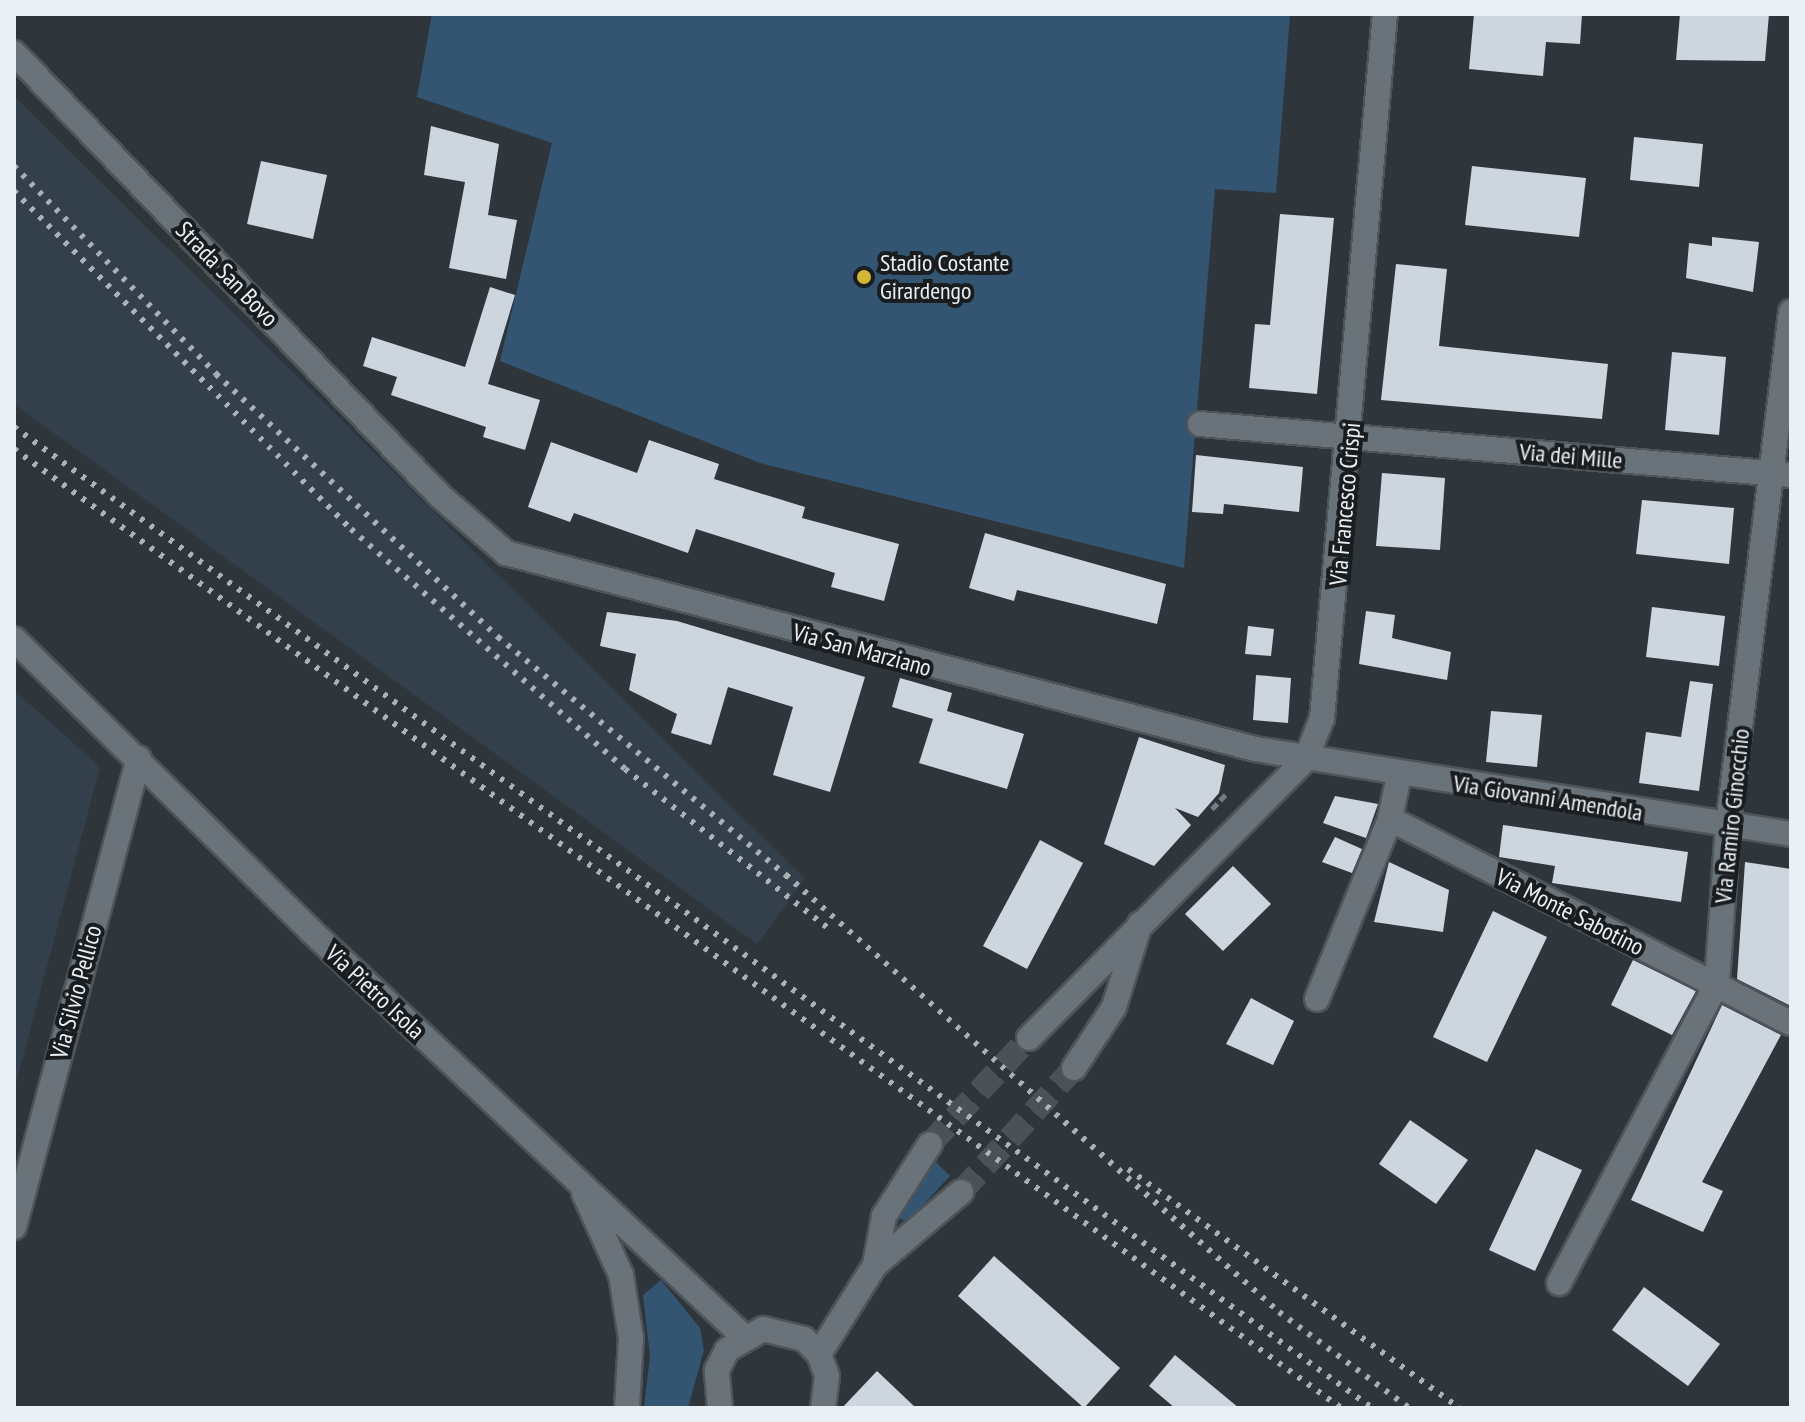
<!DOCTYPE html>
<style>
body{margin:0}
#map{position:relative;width:1805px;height:1422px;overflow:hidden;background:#2e363c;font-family:"PT Sans Narrow",sans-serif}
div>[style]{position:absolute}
.built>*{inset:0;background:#333f4b}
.green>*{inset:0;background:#345571}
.building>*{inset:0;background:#cdd6df}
.minor-tunnel>*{height:24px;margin-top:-12px;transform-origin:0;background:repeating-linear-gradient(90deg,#4a5258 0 24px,transparent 0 36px)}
.path>*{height:5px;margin-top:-2.5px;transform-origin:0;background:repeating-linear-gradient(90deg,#757c82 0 8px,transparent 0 12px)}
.roads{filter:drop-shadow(2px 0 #4d545a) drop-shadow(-2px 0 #4d545a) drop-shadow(0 2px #4d545a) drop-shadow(0 -2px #4d545a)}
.minor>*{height:24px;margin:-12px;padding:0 12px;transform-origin:12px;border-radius:12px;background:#6a737a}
.rail>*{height:6px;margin-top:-3px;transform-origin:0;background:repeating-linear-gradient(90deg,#abb1b7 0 4px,transparent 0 12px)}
.dots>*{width:22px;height:22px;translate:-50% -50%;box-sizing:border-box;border:4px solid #1a1d20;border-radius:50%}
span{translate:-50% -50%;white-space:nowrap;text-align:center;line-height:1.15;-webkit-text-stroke:8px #1a1d20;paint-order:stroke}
.poi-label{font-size:24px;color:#ebf0f5}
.left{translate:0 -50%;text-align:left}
.street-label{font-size:24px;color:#ebf0f5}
.frame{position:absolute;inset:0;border:16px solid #ebf0f5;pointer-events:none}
</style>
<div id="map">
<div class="built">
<i style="clip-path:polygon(14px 96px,805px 879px,757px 944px,14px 404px)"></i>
<i style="clip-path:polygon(14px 690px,100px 767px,14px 1091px)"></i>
</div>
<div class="green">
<i style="clip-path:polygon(432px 14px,1290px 15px,1276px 193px,1215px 189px,1184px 568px,760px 463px,500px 361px,552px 143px,417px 97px)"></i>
<i style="clip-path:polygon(934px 1160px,950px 1176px,907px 1222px,899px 1218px)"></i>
<i style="clip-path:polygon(661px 1280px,700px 1328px,704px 1350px,688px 1408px,644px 1408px,650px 1356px,643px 1295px)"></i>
</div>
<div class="building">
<i style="clip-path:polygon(1474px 14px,1582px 14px,1580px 44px,1546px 42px,1543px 76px,1469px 69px)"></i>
<i style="clip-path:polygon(1680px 14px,1769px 14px,1765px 61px,1676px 60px)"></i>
<i style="clip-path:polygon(431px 126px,499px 144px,488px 215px,517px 220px,506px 279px,449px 268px,465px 182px,424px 175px)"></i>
<i style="clip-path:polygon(1634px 137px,1703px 144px,1699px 187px,1630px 180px)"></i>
<i style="clip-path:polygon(261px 161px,327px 175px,313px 239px,247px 224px)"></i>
<i style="clip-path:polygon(1472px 166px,1586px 178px,1579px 237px,1465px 225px)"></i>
<i style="clip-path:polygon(1280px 214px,1334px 218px,1317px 394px,1249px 388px,1255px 324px,1270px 325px)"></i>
<i style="clip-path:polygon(1712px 237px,1759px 242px,1753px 292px,1686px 278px,1689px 243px,1712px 246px)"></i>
<i style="clip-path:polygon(1396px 264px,1447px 269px,1439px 346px,1608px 364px,1602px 419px,1381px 400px)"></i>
<i style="clip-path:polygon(490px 287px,515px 295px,488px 384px,540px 400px,525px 450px,483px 437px,486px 427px,391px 395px,397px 377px,363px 366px,372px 337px,465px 367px)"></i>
<i style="clip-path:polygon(1672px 352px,1726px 357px,1719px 435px,1665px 430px)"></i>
<i style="clip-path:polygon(649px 440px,719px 464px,714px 479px,805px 507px,802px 518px,899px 544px,884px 601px,831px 587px,835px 573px,696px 529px,688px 553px,574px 513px,570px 522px,528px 507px,551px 442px,637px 473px)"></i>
<i style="clip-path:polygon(1196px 455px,1303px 467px,1299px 512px,1224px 504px,1223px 514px,1192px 512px)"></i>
<i style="clip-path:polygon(1382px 473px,1445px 478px,1440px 550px,1376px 546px)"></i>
<i style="clip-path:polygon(1642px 500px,1734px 508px,1729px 564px,1636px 554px)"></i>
<i style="clip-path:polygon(985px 533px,1166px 584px,1157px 624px,1017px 590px,1014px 601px,969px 588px)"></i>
<i style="clip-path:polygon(1652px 607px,1725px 616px,1719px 666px,1646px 657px)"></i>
<i style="clip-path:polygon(1366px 611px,1395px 615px,1392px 638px,1451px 652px,1447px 680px,1359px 664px)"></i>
<i style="clip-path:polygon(607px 612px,677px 621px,865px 677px,830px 792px,773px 775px,793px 707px,728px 687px,711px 745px,671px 733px,677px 714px,629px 690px,636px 654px,600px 646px)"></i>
<i style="clip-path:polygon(1248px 626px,1274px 629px,1271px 656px,1245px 654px)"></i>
<i style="clip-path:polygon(1256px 675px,1291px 678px,1288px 723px,1253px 720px)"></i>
<i style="clip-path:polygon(900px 678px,952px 693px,947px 711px,1024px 734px,1007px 789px,919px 763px,933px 719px,892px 707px)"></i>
<i style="clip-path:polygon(1690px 681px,1713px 684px,1699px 791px,1639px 783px,1646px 732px,1681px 737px)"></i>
<i style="clip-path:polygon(1491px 711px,1542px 715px,1537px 767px,1486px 762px)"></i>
<i style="clip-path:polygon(1139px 737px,1225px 765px,1219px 793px,1198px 817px,1175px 808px,1191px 825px,1154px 866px,1104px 844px)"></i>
<i style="clip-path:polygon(1335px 796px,1378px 804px,1366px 838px,1323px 823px)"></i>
<i style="clip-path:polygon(1503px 825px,1688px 852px,1681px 902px,1552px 883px,1555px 866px,1499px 857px)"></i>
<i style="clip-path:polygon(1335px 837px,1362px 849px,1352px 873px,1322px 862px)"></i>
<i style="clip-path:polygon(1040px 840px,1083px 863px,1027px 969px,983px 946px)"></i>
<i style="clip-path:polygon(1389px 862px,1449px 890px,1443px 932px,1374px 922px)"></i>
<i style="clip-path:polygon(1745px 862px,1791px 869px,1791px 1006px,1737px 979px)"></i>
<i style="clip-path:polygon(1233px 866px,1271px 904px,1223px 951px,1185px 914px)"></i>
<i style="clip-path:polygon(1493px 911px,1547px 937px,1487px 1062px,1433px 1037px)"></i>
<i style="clip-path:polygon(1633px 960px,1696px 991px,1672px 1035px,1611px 1005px)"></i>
<i style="clip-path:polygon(1251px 998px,1294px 1021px,1273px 1065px,1226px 1044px)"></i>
<i style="clip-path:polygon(1722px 1005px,1781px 1035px,1702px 1182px,1723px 1191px,1703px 1232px,1631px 1200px)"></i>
<i style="clip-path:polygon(1410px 1120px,1468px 1160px,1436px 1204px,1379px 1164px)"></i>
<i style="clip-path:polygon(1536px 1149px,1582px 1170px,1535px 1271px,1489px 1250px)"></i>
<i style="clip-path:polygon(994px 1256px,1120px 1368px,1084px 1408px,958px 1296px)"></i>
<i style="clip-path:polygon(1644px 1287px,1720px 1344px,1688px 1386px,1612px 1330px)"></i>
<i style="clip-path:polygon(1175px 1355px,1239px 1408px,1175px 1408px,1149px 1386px)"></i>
<i style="clip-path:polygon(877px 1371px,916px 1408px,842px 1408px)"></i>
</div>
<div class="minor-tunnel">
<i style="left:930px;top:1144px;width:145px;rotate:-47deg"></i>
<i style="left:961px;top:1192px;width:168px;rotate:-47.7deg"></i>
</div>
<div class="path">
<i style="left:1212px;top:809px;width:23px;rotate:-47deg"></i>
</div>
<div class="roads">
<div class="minor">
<i style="left:14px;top:53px;width:613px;rotate:46.12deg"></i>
<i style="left:439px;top:495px;width:89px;rotate:40.9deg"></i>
<i style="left:506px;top:553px;width:774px;rotate:14.66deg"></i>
<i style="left:1255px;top:749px;width:543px;rotate:9.01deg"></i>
<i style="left:1200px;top:424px;width:593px;rotate:4.93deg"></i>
<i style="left:14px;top:639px;width:415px;rotate:44.5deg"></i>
<i style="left:310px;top:930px;width:594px;rotate:43.16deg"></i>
<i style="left:1390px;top:819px;width:450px;rotate:27deg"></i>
<i style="left:1317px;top:999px;width:194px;rotate:-67.9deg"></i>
<i style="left:1390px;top:819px;width:45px;rotate:-78.4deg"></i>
<i style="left:1029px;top:1038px;width:393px;rotate:-45.2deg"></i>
<i style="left:1306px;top:759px;width:44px;rotate:-68.7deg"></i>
<i style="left:1322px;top:718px;width:707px;rotate:-84.89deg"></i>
<i style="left:1074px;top:1068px;width:73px;rotate:-56.7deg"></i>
<i style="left:1114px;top:1007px;width:87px;rotate:-72.6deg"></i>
<i style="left:584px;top:1193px;width:90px;rotate:65.7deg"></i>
<i style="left:621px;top:1275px;width:64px;rotate:81deg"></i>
<i style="left:631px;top:1338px;width:70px;rotate:93.3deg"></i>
<i style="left:14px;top:1227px;width:485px;rotate:-75.1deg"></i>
<i style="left:875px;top:1265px;width:113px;rotate:-40.3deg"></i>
<i style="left:1559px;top:1283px;width:339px;rotate:-62.2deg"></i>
<i style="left:1717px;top:983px;width:158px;rotate:-86deg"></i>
<i style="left:1728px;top:825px;width:517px;rotate:-83deg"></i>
<i style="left:819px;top:1354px;width:105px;rotate:-57.8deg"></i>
<i style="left:875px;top:1265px;width:50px;rotate:-79.6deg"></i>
<i style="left:884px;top:1216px;width:85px;rotate:-57.4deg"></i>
<i style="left:720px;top:1408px;width:38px;rotate:-95deg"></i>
<i style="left:717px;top:1370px;width:22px;rotate:-63deg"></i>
<i style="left:727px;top:1350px;width:42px;rotate:-30.3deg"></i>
<i style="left:763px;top:1329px;width:42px;rotate:13.7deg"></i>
<i style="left:804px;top:1339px;width:21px;rotate:45deg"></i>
<i style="left:819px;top:1354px;width:23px;rotate:70deg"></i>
<i style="left:827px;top:1376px;width:32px;rotate:97deg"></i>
</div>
</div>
<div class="rail">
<i style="left:14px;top:166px;width:290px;rotate:45.8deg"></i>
<i style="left:216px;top:374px;width:386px;rotate:43deg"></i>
<i style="left:498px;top:637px;width:374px;rotate:39.6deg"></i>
<i style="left:786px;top:875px;width:659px;rotate:41.55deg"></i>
<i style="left:1279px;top:1312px;width:162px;rotate:36.4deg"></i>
<i style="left:14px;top:191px;width:477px;rotate:45.1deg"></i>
<i style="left:351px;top:529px;width:364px;rotate:41.2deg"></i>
<i style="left:625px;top:769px;width:258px;rotate:38.1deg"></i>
<i style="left:14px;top:427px;width:1675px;rotate:35.84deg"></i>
<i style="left:14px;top:449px;width:1637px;rotate:35.85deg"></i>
<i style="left:1128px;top:1169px;width:408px;rotate:35.8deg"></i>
</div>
<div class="dots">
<i style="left:864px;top:277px;background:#d4b635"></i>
</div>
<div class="poi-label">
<span class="left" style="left:880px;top:277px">Stadio Costante<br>Girardengo</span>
</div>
<div class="street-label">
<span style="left:227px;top:274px;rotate:46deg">Strada San Bovo</span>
<span style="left:1571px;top:456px;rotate:5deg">Via dei Mille</span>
<span style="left:1345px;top:504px;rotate:-85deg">Via Francesco Crispi</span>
<span style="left:862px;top:650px;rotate:15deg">Via San Marziano</span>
<span style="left:1548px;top:798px;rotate:9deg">Via Giovanni Amendola</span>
<span style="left:1732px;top:816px;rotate:-84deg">Via Ramiro Ginocchio</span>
<span style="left:1570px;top:912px;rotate:27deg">Via Monte Sabotino</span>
<span style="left:76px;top:992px;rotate:-75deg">Via Silvio Pellico</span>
<span style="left:375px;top:992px;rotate:43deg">Via Pietro Isola</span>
</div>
<div class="frame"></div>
</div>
